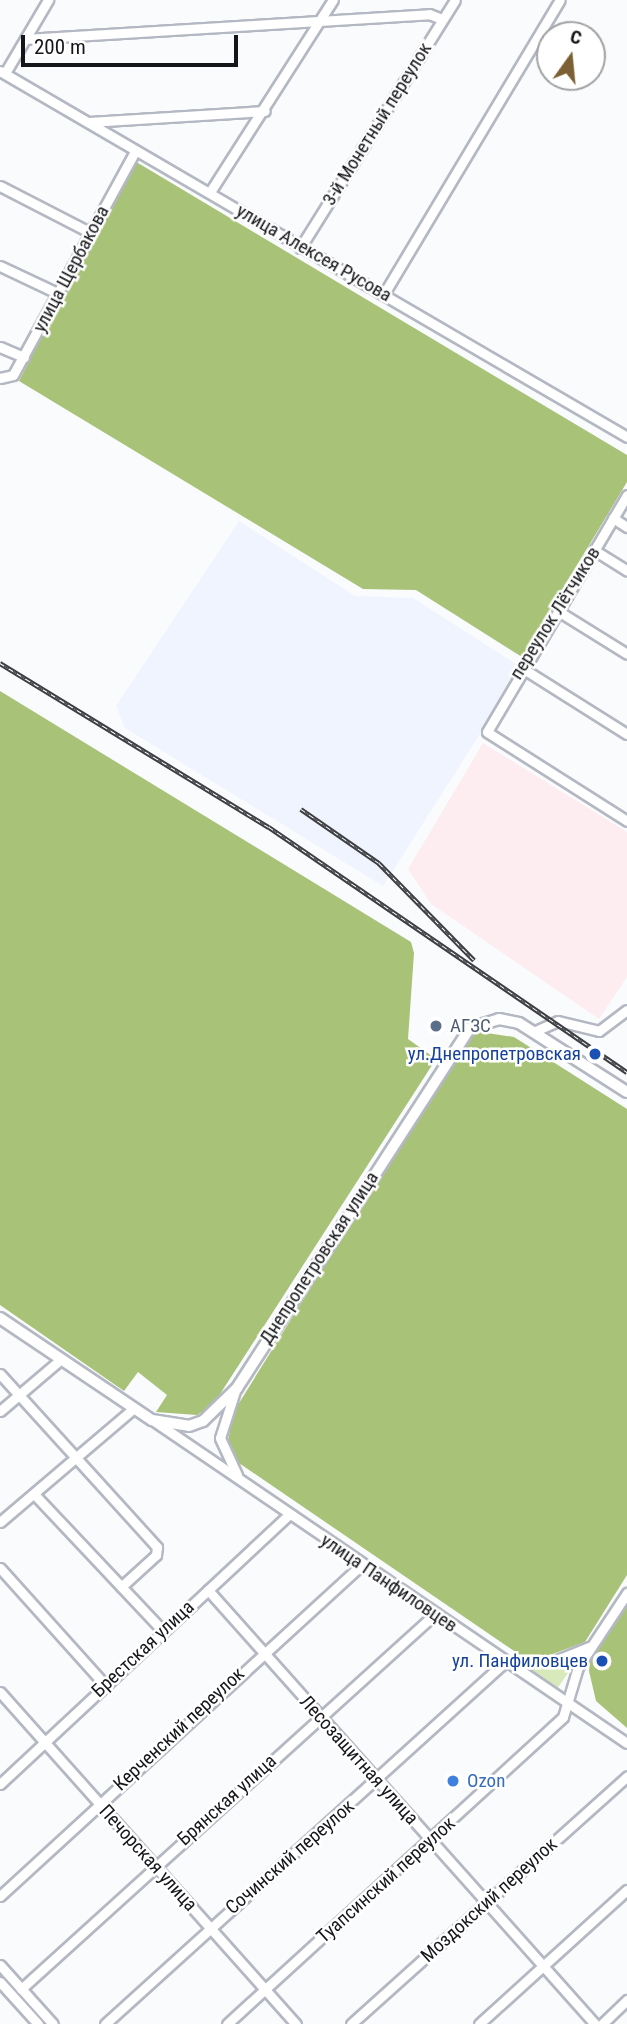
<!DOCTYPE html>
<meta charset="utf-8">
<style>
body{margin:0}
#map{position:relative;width:627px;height:2024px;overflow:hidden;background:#fafbfd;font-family:"Roboto Condensed",sans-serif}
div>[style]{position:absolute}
.built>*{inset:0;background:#eff4ff}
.industrial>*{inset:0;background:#fdedf1}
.green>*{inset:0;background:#d8e9bc}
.forest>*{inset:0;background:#a8c278}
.roads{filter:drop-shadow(2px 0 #b4b8c2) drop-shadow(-2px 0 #b4b8c2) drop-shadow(0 2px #b4b8c2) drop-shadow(0 -2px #b4b8c2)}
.minor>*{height:9px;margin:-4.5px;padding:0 4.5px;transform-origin:4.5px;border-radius:4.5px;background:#fff}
.major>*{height:10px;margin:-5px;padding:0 5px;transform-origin:5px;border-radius:5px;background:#fff}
.rail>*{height:4.5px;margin-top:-2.25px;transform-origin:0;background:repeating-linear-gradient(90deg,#fff 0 5px,#3d3e42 0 10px);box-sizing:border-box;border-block:2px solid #3d3e42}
.dots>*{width:19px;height:19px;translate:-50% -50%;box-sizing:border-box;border:4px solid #fff;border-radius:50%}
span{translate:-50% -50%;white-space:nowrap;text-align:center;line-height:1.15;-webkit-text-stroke:5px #fff;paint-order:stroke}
.street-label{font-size:19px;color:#15161a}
.service-label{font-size:19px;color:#4e5e75}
.left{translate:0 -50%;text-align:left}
.transit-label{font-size:19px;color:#164399}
.right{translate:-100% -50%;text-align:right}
.shop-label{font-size:19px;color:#366cbe}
.north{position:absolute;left:536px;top:21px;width:70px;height:70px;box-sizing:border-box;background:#fff;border:2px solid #a1a2a3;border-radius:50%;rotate:15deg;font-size:19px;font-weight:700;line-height:28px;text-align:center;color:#15161a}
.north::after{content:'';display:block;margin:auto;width:24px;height:32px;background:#7c5f33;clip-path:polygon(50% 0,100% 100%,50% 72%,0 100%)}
.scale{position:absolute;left:21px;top:35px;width:217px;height:32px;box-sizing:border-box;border:4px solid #15161a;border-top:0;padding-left:9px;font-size:21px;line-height:24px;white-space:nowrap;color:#15161a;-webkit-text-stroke:5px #fff;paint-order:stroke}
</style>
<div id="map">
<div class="built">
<i style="clip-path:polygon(239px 521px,355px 596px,413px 598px,522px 668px,383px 886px,125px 728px,116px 706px)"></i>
</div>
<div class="industrial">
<i style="clip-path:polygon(483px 743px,627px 832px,627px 977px,599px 1019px,431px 904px,408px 869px)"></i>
</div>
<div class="green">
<i style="clip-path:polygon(576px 1661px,557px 1689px,527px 1669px,550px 1669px)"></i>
</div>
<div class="forest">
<i style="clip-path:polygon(133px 160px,627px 455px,627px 482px,522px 657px,416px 590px,363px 589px,19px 381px)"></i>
<i style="clip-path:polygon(0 691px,411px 942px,414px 953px,408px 1039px,436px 1059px,213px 1405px,197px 1415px,156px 1412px,167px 1395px,138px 1372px,124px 1391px,0 1305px)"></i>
<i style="clip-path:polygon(480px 1032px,514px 1037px,627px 1109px,627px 1575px,585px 1642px,550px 1655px,520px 1655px,236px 1461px,227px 1445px,234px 1411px,468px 1035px)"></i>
<i style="clip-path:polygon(627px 1598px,627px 1728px,596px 1701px,589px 1671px,591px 1653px)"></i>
</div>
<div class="roads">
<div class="minor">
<i style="left:25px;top:39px;width:405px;rotate:-3.5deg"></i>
<i style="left:429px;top:14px;width:14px;rotate:21deg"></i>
<i style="left:0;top:71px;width:726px;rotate:30.27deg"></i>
<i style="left:5px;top:73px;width:85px;rotate:-59.5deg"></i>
<i style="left:89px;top:122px;width:176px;rotate:-3.6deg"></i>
<i style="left:0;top:186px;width:100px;rotate:27.3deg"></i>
<i style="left:210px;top:192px;width:228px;rotate:-57.4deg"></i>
<i style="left:300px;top:248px;width:292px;rotate:-58deg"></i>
<i style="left:0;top:266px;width:63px;rotate:25.3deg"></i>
<i style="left:385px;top:292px;width:340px;rotate:-59.1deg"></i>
<i style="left:0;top:347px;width:26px;rotate:23deg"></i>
<i style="left:0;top:378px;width:13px;rotate:-13deg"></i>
<i style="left:13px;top:375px;width:255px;rotate:-61.4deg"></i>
<i style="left:627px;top:495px;width:275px;rotate:120.6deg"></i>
<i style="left:487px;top:732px;width:166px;rotate:32.4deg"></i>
<i style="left:613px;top:518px;width:17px;rotate:33deg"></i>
<i style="left:594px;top:550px;width:39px;rotate:32deg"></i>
<i style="left:558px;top:611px;width:81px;rotate:31.9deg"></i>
<i style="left:522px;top:668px;width:124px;rotate:32.2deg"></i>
<i style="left:533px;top:1032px;width:27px;rotate:-24deg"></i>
<i style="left:558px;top:1021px;width:42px;rotate:13.7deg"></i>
<i style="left:599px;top:1031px;width:35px;rotate:-37deg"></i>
<i style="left:0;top:1374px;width:234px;rotate:47.8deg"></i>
<i style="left:157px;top:1547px;width:8px;rotate:97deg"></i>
<i style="left:156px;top:1555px;width:47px;rotate:137.6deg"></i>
<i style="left:235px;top:1391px;width:49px;rotate:107.7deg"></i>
<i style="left:220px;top:1438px;width:41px;rotate:65.3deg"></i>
<i style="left:0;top:1411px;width:80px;rotate:-40.4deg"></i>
<i style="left:154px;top:1421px;width:572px;rotate:34.25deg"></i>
<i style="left:34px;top:1494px;width:188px;rotate:46.7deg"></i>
<i style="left:0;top:1522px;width:175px;rotate:-40.4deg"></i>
<i style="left:0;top:1568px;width:156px;rotate:48.1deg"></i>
<i style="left:208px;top:1590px;width:581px;rotate:48.28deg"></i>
<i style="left:512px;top:1662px;width:40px"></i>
<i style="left:552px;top:1662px;width:40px;rotate:-22deg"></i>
<i style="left:0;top:1692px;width:445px;rotate:48.3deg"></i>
<i style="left:0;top:1784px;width:394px;rotate:-43deg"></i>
<i style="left:0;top:1896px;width:490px;rotate:-42.5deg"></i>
<i style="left:0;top:1965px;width:79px;rotate:48.1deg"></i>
<i style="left:0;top:1982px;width:57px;rotate:47.9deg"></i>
<i style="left:21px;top:1989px;width:560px;rotate:-42.18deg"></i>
<i style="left:105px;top:2024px;width:541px;rotate:-42.15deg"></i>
<i style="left:227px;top:2024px;width:455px;rotate:-42.4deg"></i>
<i style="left:563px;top:1717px;width:52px;rotate:-73.3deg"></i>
<i style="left:578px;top:1667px;width:89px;rotate:-56.5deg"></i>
<i style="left:351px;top:2024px;width:371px;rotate:-41.9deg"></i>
<i style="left:479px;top:2024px;width:200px;rotate:-42.2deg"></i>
<i style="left:602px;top:2024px;width:35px;rotate:-44deg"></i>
</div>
<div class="major">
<i style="left:0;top:1318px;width:183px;rotate:33.9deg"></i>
<i style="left:152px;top:1420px;width:37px;rotate:9deg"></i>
<i style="left:189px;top:1426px;width:15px;rotate:-20deg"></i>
<i style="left:203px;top:1421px;width:47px;rotate:-44.1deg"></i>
<i style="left:237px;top:1388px;width:429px;rotate:-57.1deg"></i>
<i style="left:470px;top:1028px;width:30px;rotate:-17deg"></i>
<i style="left:499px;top:1019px;width:20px;rotate:11deg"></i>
<i style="left:519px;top:1023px;width:128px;rotate:32.6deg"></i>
</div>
</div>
<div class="rail">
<i style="left:0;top:663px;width:315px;rotate:31.4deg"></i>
<i style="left:269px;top:827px;width:434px;rotate:34.4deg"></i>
<i style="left:301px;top:809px;width:95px;rotate:34.7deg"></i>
<i style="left:379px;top:863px;width:136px;rotate:45.6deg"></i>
</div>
<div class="dots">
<i style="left:436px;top:1026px;background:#5c6f8a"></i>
<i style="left:595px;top:1054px;background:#1a4fb4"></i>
<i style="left:602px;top:1661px;background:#1a4fb4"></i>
<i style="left:453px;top:1781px;background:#3f7fe0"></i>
</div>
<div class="street-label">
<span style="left:377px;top:124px;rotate:-58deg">3-й Монетный переулок</span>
<span style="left:314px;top:253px;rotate:30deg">улица Алексея Русова</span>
<span style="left:71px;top:269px;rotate:-62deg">улица Щербакова</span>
<span style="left:555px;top:613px;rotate:-58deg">переулок Лётчиков</span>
<span style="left:319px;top:1258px;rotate:-57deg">Днепропетровская улица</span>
<span style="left:389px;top:1583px;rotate:34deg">улица Панфиловцев</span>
<span style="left:143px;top:1649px;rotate:-43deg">Брестская улица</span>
<span style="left:179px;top:1729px;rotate:-43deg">Керченский переулок</span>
<span style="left:359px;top:1760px;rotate:48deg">Лесозащитная улица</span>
<span style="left:227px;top:1800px;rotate:-42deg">Брянская улица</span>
<span style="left:290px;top:1857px;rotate:-41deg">Сочинский переулок</span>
<span style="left:148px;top:1858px;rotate:48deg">Печорская улица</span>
<span style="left:386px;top:1880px;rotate:-42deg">Туапсинский переулок</span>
<span style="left:489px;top:1900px;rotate:-42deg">Моздокский переулок</span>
</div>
<div class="service-label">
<span class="left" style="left:450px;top:1026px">АГЗС</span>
</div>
<div class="transit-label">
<span class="right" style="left:581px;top:1054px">ул.Днепропетровская</span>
<span class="right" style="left:588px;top:1661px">ул. Панфиловцев</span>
</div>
<div class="shop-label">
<span class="left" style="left:467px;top:1781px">Ozon</span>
</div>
<div class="north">С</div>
<div class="scale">200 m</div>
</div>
